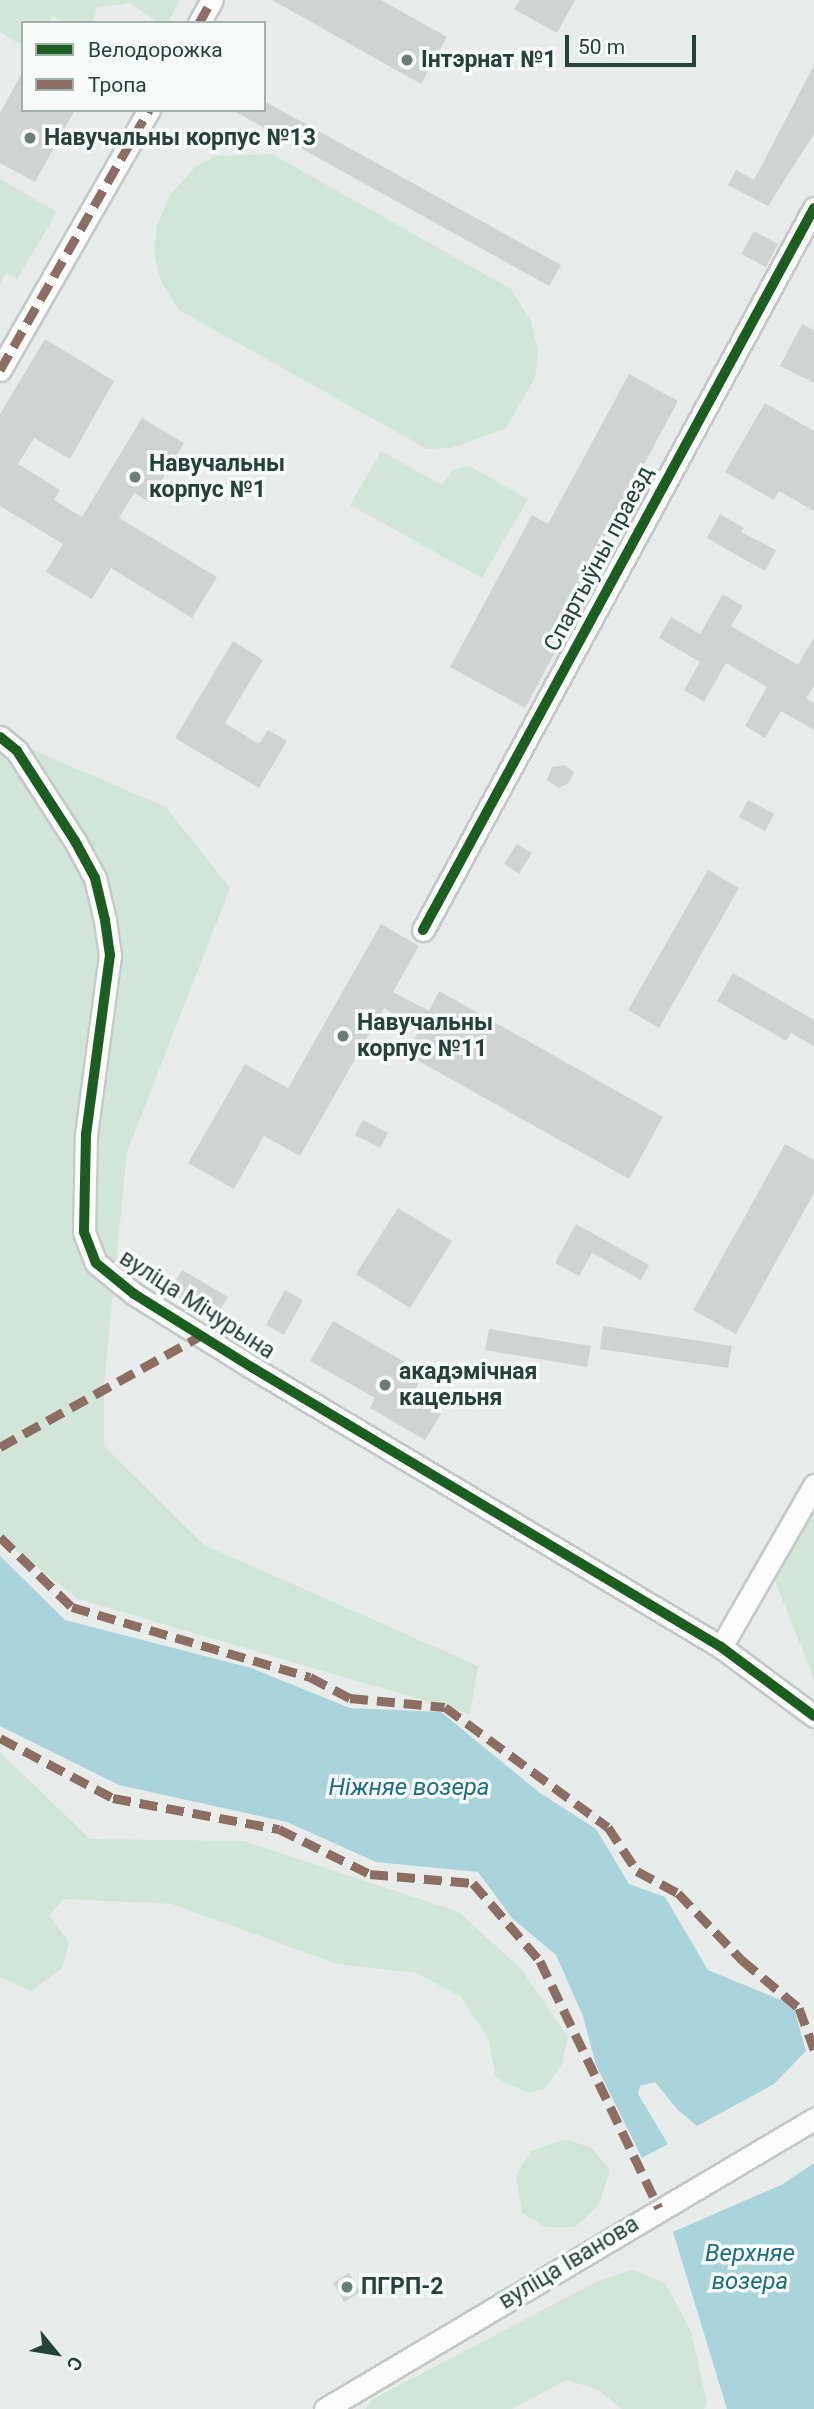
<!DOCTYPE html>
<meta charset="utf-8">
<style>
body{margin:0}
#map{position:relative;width:814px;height:2409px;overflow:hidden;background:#e8edeb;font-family:Roboto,sans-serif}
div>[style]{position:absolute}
.green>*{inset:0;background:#d1e6d8}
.water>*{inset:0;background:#a9d4db}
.building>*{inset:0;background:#cfd4d2}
.roads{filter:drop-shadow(2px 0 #c5cac8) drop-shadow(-2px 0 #c5cac8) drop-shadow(0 2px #c5cac8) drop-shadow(0 -2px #c5cac8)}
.minor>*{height:21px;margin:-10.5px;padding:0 10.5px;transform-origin:10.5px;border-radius:10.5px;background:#fcfcfc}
.quiet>*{height:9px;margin-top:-4.5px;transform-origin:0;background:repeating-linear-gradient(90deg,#8d6e63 0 18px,transparent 0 27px)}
.cycleway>*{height:10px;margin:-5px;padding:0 5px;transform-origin:5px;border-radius:5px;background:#1b5e20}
.dots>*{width:19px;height:19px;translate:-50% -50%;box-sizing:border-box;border:4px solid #f7fbf9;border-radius:50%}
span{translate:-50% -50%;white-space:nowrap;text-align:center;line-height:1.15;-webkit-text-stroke:7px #f7fbf9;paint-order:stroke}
.poi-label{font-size:23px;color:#24423a;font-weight:700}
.left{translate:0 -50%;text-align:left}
.street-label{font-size:23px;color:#24423a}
.water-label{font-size:24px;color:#1c6f80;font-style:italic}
.legend{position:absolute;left:21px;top:21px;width:245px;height:91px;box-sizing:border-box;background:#f7fbf9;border:2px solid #a3b1ad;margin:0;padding:9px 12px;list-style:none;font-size:21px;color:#24423a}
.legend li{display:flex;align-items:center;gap:14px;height:35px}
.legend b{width:35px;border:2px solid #a3b1ad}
.north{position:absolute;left:21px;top:2318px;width:70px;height:70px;-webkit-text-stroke:5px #f7fbf9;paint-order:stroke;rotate:120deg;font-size:19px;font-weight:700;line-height:28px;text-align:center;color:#24423a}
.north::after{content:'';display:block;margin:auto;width:24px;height:32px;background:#24423a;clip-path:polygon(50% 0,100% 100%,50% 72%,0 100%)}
.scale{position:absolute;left:565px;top:35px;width:131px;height:32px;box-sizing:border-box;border:4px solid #24423a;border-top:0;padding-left:9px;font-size:21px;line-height:24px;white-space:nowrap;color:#24423a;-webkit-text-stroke:5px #f7fbf9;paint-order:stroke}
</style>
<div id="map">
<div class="green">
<i style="clip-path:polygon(0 0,180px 0,168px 23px,159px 23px,130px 3px,97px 8px,93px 23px,65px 23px,53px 16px,49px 23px,23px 23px,23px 46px,0 32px)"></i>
<i style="clip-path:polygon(272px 154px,511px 289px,531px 322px,538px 350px,535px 378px,506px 428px,452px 448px,427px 449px,179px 310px,161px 282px,154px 253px,157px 225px,170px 195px,195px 167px,216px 156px)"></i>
<i style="clip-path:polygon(0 179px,57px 212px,17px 279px,6px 273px,0 283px)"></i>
<i style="clip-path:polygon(381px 451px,442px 485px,453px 470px,469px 466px,528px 499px,482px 578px,350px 505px)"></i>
<i style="clip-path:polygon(0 736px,166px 807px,230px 888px,127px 1152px,104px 1384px,104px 1446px,204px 1545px,478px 1666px,470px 1714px,78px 1599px,0 1538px)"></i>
<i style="clip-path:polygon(814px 1501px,814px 1679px,775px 1581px)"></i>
<i style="clip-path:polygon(0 1752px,90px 1839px,244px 1841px,459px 1912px,522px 1970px,568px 2037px,562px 2064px,545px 2089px,528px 2093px,496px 2078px,488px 2038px,460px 1996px,416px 1973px,337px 1964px,172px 1904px,64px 1899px,49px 1915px,69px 1942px,62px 1968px,31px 1991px,0 1977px)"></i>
<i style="clip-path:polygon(565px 2139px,592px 2148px,610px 2170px,599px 2205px,575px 2227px,545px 2227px,522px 2213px,516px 2175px,531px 2151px)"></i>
<i style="clip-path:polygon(633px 2270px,665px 2283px,691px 2331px,707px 2403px,704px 2409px,622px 2409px,597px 2389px,566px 2380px,512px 2409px,365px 2409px,373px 2399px,598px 2281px)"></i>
</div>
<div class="water">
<i style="clip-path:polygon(0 1556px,65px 1620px,251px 1668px,350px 1708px,441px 1712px,540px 1793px,596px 1829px,629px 1884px,665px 1897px,708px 1970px,793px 2005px,806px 2051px,774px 2084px,697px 2126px,678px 2110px,655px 2082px,640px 2086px,638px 2094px,668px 2144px,642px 2158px,596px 2065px,583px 2016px,556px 1955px,512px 1918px,478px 1872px,376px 1862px,287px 1822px,119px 1785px,0 1726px)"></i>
<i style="clip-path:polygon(814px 2163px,814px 2409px,727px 2409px,673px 2232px,783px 2184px)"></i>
</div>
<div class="building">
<i style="clip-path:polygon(272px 0,381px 0,447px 37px,421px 84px)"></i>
<i style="clip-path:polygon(520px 0,575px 0,557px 33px,514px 9px)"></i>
<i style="clip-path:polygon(814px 65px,814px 134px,768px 206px,728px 185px,736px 170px,754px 180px)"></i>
<i style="clip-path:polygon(23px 71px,23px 110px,75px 110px,35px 182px,0 163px,0 113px)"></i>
<i style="clip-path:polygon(264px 101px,561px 265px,549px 286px,232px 110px,264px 110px)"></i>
<i style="clip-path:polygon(754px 231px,778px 244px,766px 267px,741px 254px)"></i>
<i style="clip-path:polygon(802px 324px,814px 330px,814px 383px,780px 366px)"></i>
<i style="clip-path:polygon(45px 339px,114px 381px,70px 459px,34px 438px,18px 464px,60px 490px,54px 500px,82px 517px,142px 418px,184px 443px,149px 502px,134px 493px,119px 518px,217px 577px,192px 618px,111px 568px,92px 599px,46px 572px,63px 544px,0 506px,0 414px)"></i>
<i style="clip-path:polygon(629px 374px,678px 401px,550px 639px,559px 645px,525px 708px,450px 667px,532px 515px,548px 524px)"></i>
<i style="clip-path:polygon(765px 403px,814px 431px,814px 511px,779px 491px,774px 500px,725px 472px)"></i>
<i style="clip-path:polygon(720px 514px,744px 528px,741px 532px,776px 550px,765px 571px,707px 538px)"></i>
<i style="clip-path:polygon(723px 594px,743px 606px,731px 626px,798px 665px,814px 637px,814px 686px,806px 698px,814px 703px,814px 730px,781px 711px,765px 738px,745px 726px,767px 687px,726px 663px,704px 702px,684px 690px,700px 662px,659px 638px,671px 617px,700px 634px)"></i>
<i style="clip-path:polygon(233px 641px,263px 660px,225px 723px,259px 744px,268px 730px,287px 741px,259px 788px,175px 738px)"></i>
<i style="clip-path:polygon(565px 765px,574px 772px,569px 783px,559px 788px,547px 780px,552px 767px)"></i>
<i style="clip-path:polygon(748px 800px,774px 814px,765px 831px,739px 817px)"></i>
<i style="clip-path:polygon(517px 844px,532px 853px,519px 874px,504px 864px)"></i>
<i style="clip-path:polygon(708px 870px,739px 888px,659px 1028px,628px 1010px)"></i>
<i style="clip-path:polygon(381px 924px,419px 946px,393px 992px,429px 1011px,439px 991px,663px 1117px,629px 1179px,406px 1054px,420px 1029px,384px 1008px,300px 1156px,264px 1136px,234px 1189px,188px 1163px,245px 1064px,288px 1088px)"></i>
<i style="clip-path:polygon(733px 973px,814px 1020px,814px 1046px,791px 1033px,786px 1041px,717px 1001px)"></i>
<i style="clip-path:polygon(363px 1120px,388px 1133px,380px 1148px,355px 1135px)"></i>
<i style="clip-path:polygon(785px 1144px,814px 1160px,814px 1193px,736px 1334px,693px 1310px)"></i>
<i style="clip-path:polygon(398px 1208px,452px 1241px,410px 1308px,356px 1274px)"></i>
<i style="clip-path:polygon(576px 1224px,649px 1265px,641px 1280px,592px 1253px,579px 1276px,555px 1263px)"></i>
<i style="clip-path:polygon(182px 1270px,228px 1297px,214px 1319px,168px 1292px)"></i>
<i style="clip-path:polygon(285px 1290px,303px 1300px,284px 1335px,266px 1325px)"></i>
<i style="clip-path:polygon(333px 1321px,424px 1373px,411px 1397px,441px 1414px,425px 1440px,370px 1408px,375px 1398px,310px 1361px)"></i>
<i style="clip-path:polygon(603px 1326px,732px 1346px,728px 1368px,600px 1349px)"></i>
<i style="clip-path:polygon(489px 1329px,591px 1346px,587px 1367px,485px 1350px)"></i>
<i style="clip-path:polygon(349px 2273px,360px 2292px,344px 2302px,333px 2283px)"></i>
</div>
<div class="roads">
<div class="minor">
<i style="left:199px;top:23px;width:26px;rotate:-61deg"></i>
<i style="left:0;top:370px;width:300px;rotate:-60.2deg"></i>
<i style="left:0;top:737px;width:22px;rotate:39deg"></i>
<i style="left:17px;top:751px;width:107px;rotate:57.2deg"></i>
<i style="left:75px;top:841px;width:42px;rotate:61.6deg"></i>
<i style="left:95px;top:878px;width:43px;rotate:76.6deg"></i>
<i style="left:105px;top:920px;width:35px;rotate:82deg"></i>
<i style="left:110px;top:955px;width:181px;rotate:97.6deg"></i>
<i style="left:86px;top:1134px;width:46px;rotate:91.2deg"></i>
<i style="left:85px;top:1180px;width:52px;rotate:91.1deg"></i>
<i style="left:84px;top:1232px;width:33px;rotate:69deg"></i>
<i style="left:96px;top:1263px;width:49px;rotate:39.2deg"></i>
<i style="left:134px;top:1294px;width:140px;rotate:31.9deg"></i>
<i style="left:253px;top:1368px;width:545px;rotate:30.8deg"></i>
<i style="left:721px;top:1647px;width:116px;rotate:36.6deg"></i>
<i style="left:423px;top:930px;width:821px;rotate:-61.56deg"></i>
<i style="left:721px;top:1647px;width:187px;rotate:-60.1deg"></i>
<i style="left:325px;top:2409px;width:569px;rotate:-30.67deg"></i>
</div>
</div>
<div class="quiet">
<i style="left:199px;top:23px;width:26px;rotate:-61deg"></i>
<i style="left:0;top:370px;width:300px;rotate:-60.2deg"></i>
<i style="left:0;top:1447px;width:231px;rotate:-29deg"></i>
<i style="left:0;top:1537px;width:100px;rotate:44.2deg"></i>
<i style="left:72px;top:1607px;width:248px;rotate:16.4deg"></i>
<i style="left:310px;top:1677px;width:45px;rotate:27.7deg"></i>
<i style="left:350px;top:1698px;width:95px;rotate:5.4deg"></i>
<i style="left:445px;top:1707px;width:202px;rotate:36.4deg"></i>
<i style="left:608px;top:1827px;width:53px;rotate:56.6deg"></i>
<i style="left:637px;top:1871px;width:47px;rotate:28.2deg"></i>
<i style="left:678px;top:1893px;width:93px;rotate:46.3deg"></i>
<i style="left:742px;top:1960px;width:75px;rotate:40.1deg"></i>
<i style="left:799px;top:2008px;width:44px;rotate:69.9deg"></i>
<i style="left:0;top:1738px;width:128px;rotate:28deg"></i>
<i style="left:113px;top:1798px;width:169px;rotate:10.6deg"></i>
<i style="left:279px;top:1829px;width:102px;rotate:26.3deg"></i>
<i style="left:370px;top:1874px;width:103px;rotate:5deg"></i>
<i style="left:473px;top:1883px;width:103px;rotate:49.3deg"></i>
<i style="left:540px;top:1961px;width:274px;rotate:64.3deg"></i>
</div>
<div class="cycleway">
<i style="left:0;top:737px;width:22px;rotate:39deg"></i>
<i style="left:17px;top:751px;width:107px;rotate:57.2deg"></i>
<i style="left:75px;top:841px;width:42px;rotate:61.6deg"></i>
<i style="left:95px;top:878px;width:43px;rotate:76.6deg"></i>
<i style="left:105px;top:920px;width:35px;rotate:82deg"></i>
<i style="left:110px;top:955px;width:181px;rotate:97.6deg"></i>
<i style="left:86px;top:1134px;width:46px;rotate:91.2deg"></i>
<i style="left:85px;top:1180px;width:52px;rotate:91.1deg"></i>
<i style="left:84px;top:1232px;width:33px;rotate:69deg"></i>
<i style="left:96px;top:1263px;width:49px;rotate:39.2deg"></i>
<i style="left:134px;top:1294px;width:140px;rotate:31.9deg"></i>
<i style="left:253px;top:1368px;width:545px;rotate:30.8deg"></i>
<i style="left:721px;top:1647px;width:116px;rotate:36.6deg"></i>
<i style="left:423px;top:930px;width:821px;rotate:-61.56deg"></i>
</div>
<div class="dots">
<i style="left:407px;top:60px;background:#697e78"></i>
<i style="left:30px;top:138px;background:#697e78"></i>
<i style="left:135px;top:477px;background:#697e78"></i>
<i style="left:343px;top:1036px;background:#697e78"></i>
<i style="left:385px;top:1385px;background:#697e78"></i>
<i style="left:347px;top:2287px;background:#697e78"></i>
</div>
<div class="poi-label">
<span class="left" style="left:421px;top:60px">Інтэрнат №1</span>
<span class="left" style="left:44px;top:138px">Навучальны корпус №13</span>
<span class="left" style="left:149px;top:477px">Навучальны<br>корпус №1</span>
<span class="left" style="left:357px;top:1036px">Навучальны<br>корпус №11</span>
<span class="left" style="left:399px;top:1385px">акадэмічная<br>кацельня</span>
<span class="left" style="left:361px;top:2287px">ПГРП-2</span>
</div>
<div class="street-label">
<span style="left:599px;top:559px;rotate:-62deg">Спартыўны праезд</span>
<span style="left:197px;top:1305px;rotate:33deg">вуліца Мічурына</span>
<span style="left:569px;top:2263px;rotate:-31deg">вуліца Іванова</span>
</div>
<div class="water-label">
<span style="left:409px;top:1788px">Ніжняе возера</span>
<span style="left:750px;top:2268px">Верхняе<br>возера</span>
</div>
<ul class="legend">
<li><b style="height:9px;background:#1b5e20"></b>Велодорожка</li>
<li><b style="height:9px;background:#8d6e63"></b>Тропа</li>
</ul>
<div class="north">С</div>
<div class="scale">50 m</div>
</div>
